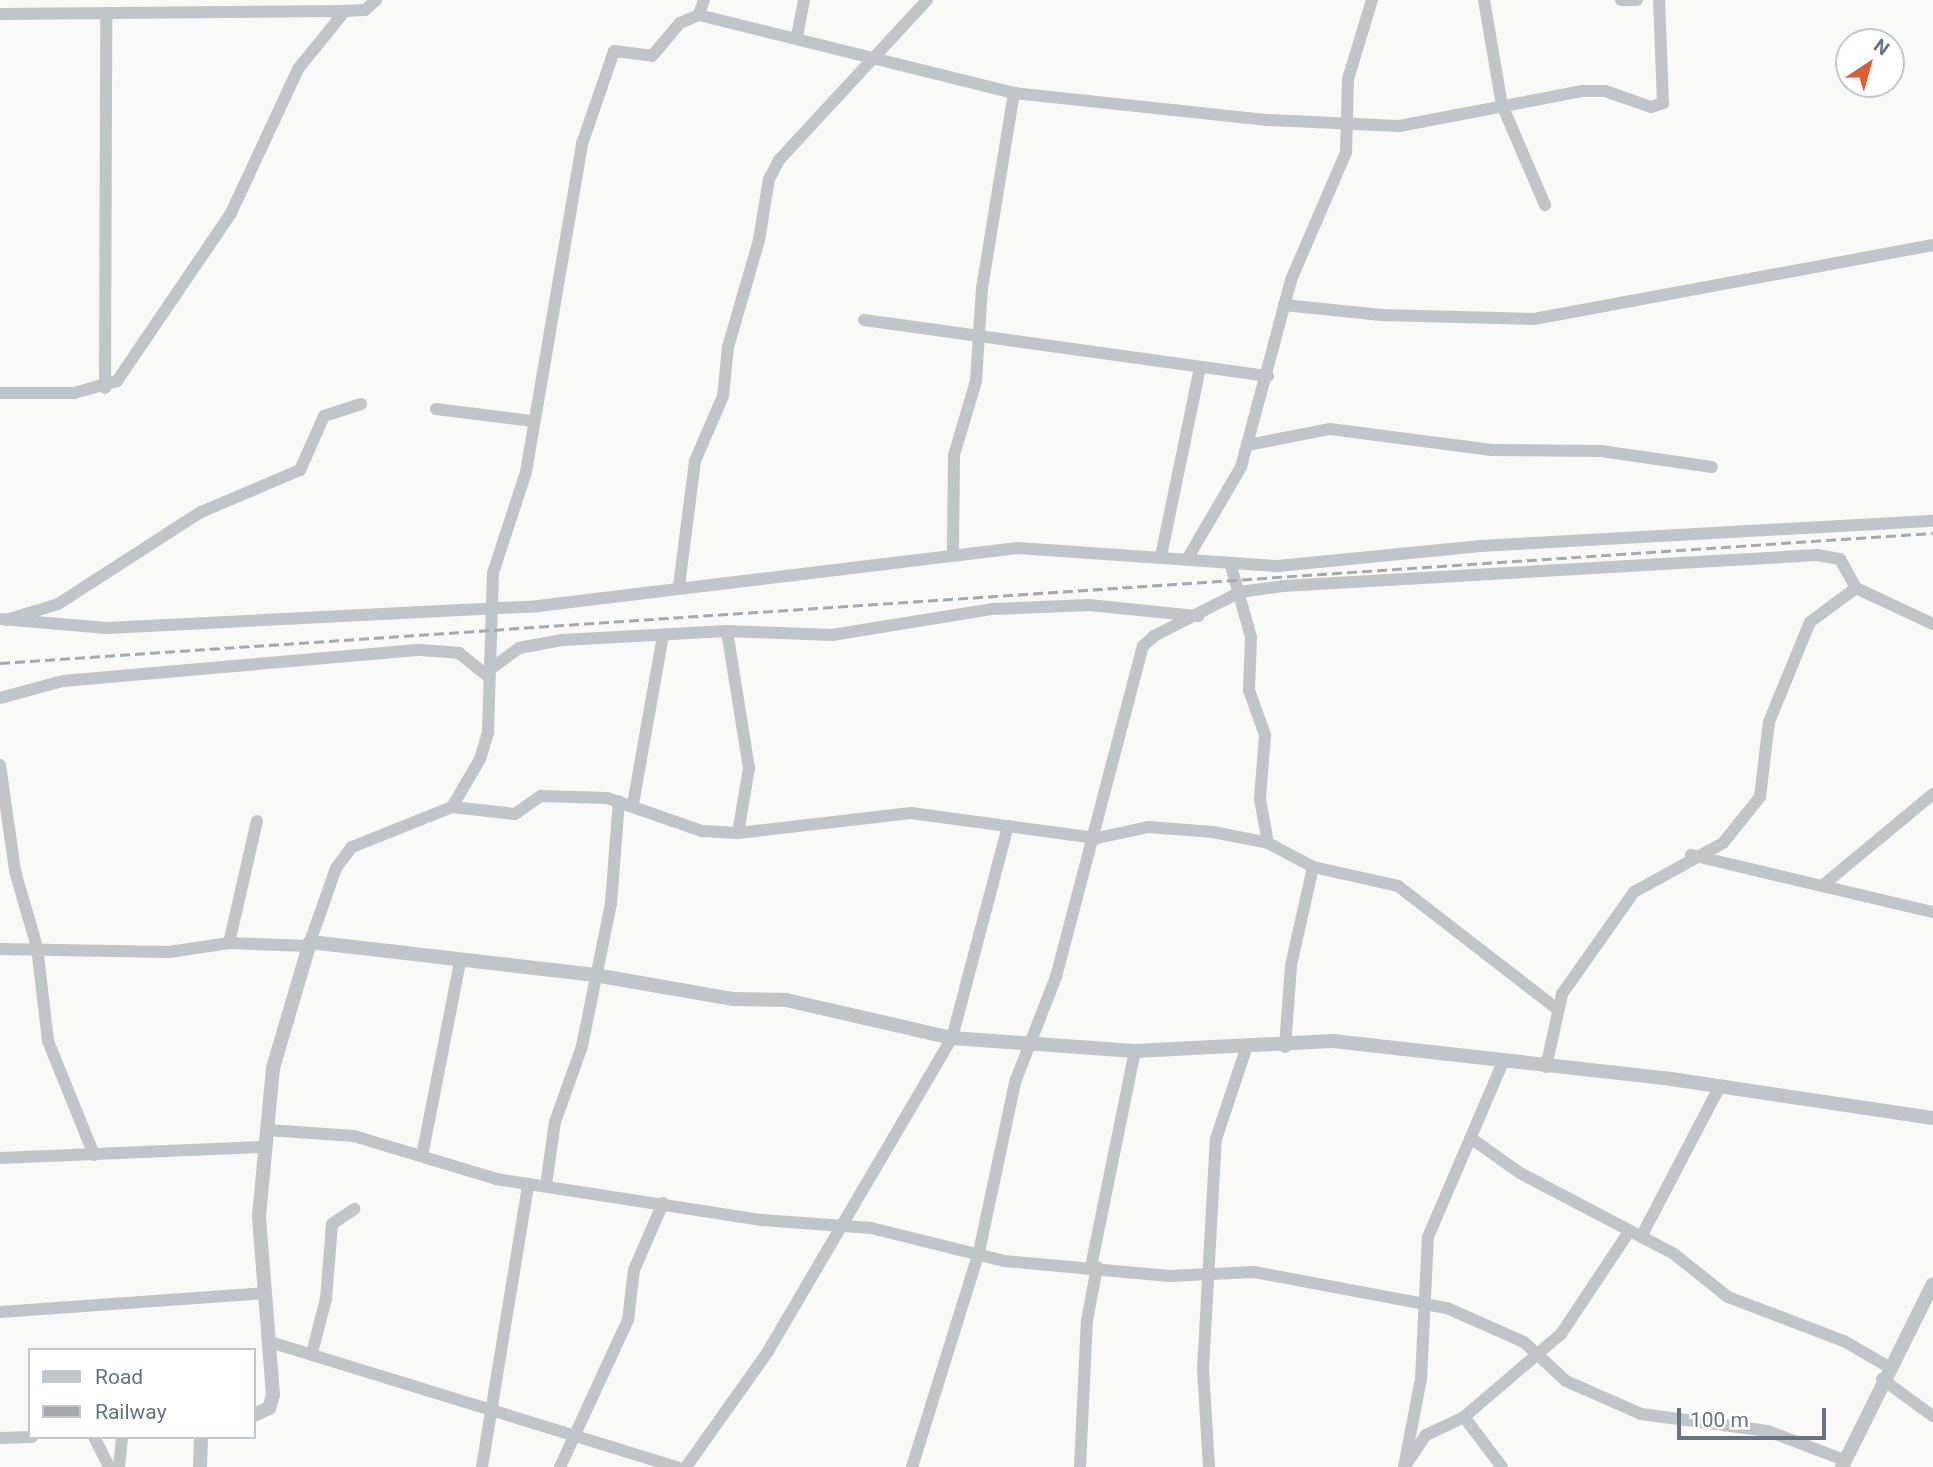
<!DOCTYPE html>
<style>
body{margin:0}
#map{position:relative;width:1933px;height:1467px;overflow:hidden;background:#f9f9f7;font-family:Roboto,sans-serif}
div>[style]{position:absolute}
.minor>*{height:12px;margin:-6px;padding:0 6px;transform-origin:6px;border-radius:6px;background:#c0c5c9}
.tertiary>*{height:14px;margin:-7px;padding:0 7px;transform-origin:7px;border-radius:7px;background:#c0c5c9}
.rail>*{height:2.5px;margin-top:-1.25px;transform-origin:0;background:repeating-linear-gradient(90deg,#a4aab0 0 10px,transparent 0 15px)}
span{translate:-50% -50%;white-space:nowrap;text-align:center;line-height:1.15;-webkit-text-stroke:7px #fff;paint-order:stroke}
.legend{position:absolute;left:28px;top:1348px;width:228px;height:91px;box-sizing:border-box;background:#fff;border:2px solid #c2c7cd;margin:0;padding:9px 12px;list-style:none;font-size:21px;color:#667481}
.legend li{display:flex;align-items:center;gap:14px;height:35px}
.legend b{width:35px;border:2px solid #c2c7cd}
.north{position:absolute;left:1835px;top:28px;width:70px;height:70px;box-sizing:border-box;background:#fff;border:2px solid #c2c7cd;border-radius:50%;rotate:36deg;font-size:19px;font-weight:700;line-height:28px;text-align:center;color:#667481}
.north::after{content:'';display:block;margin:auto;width:24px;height:32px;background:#dc5e35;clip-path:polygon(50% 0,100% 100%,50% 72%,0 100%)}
.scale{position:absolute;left:1677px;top:1408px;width:149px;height:32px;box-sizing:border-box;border:4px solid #667481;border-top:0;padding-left:9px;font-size:21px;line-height:24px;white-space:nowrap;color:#667481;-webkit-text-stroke:5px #fff;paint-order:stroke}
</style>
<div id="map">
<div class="minor">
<i style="left:1484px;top:0;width:107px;rotate:80.3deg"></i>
<i style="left:1502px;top:105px;width:109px;rotate:66.7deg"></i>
<i style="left:1621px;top:0;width:16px"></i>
<i style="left:0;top:14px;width:345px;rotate:-0.5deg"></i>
<i style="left:345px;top:11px;width:20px;rotate:-3deg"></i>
<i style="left:365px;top:10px;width:15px;rotate:-42deg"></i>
<i style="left:699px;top:15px;width:16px;rotate:-72deg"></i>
<i style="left:797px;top:36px;width:37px;rotate:-79deg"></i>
<i style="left:1284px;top:305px;width:98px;rotate:5.9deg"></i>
<i style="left:1381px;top:315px;width:153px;rotate:1.5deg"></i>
<i style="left:1534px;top:319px;width:406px;rotate:-10.5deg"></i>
<i style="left:864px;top:320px;width:408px;rotate:7.9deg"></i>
<i style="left:105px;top:388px;width:373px;rotate:-89.8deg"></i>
<i style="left:0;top:393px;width:74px"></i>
<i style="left:74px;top:393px;width:45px;rotate:-15.6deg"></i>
<i style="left:117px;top:381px;width:203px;rotate:-55.8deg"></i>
<i style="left:231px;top:213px;width:159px;rotate:-65deg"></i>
<i style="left:298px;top:69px;width:75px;rotate:-51deg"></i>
<i style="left:436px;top:409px;width:98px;rotate:7.1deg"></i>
<i style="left:1248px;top:445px;width:84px;rotate:-11deg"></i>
<i style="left:1330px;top:429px;width:163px;rotate:7.4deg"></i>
<i style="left:1492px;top:450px;width:109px;rotate:0.5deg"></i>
<i style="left:1601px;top:451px;width:112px;rotate:8.2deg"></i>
<i style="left:953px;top:553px;width:98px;rotate:-89.4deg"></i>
<i style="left:954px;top:455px;width:77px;rotate:-73.4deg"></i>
<i style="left:976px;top:381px;width:93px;rotate:-86.3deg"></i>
<i style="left:982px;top:288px;width:198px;rotate:-80.7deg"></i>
<i style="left:1161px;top:556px;width:193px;rotate:-78.3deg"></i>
<i style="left:1189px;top:556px;width:103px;rotate:-59.7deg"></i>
<i style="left:1241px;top:467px;width:194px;rotate:-75deg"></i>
<i style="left:1291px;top:280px;width:139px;rotate:-66.7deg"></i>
<i style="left:1346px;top:152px;width:73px;rotate:-88.4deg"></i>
<i style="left:1348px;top:79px;width:83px;rotate:-73.1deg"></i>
<i style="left:1231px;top:566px;width:74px;rotate:74.3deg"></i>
<i style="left:1251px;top:637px;width:53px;rotate:92.2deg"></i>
<i style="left:1249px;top:690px;width:48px;rotate:70.4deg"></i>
<i style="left:1265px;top:735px;width:64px;rotate:94.5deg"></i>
<i style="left:1260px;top:799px;width:45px;rotate:79.7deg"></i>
<i style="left:679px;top:586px;width:126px;rotate:-82.7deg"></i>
<i style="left:695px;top:461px;width:71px;rotate:-66.7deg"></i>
<i style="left:723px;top:396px;width:49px;rotate:-84.2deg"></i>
<i style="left:728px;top:347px;width:111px;rotate:-73.8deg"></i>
<i style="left:759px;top:240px;width:62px;rotate:-80.7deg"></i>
<i style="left:769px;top:179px;width:21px;rotate:-62deg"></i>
<i style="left:779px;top:160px;width:218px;rotate:-47.2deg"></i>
<i style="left:0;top:619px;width:107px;rotate:4.8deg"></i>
<i style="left:107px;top:628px;width:432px;rotate:-2.9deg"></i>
<i style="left:538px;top:606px;width:483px;rotate:-6.9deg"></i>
<i style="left:1018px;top:548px;width:261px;rotate:4deg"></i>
<i style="left:1278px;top:566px;width:204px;rotate:-5.6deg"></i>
<i style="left:1481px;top:546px;width:453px;rotate:-3.2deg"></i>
<i style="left:6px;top:620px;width:54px;rotate:-17.1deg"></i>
<i style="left:58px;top:604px;width:170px;rotate:-32.8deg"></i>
<i style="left:201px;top:512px;width:108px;rotate:-23deg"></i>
<i style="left:300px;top:470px;width:59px;rotate:-66deg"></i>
<i style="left:324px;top:416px;width:39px;rotate:-18deg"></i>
<i style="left:727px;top:631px;width:139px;rotate:80.9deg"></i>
<i style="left:749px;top:768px;width:66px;rotate:99.6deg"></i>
<i style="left:489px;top:670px;width:37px;rotate:-36deg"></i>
<i style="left:519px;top:648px;width:44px;rotate:-10.5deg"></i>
<i style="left:562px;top:640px;width:165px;rotate:-3.1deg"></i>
<i style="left:727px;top:631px;width:105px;rotate:2.2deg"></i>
<i style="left:832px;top:635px;width:163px;rotate:-9.2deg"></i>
<i style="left:993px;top:609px;width:96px;rotate:-2.4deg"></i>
<i style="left:1089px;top:605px;width:110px;rotate:5.8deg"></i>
<i style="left:0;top:698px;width:65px;rotate:-15.1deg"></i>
<i style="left:63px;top:681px;width:358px;rotate:-5deg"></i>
<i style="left:420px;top:650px;width:39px;rotate:4deg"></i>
<i style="left:459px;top:653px;width:38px;rotate:39deg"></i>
<i style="left:0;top:765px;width:107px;rotate:81.9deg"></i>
<i style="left:15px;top:871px;width:79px;rotate:73.9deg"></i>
<i style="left:37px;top:947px;width:95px;rotate:83.3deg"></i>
<i style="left:48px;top:1041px;width:123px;rotate:68deg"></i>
<i style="left:633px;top:804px;width:172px;rotate:-79.9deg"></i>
<i style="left:452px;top:807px;width:63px;rotate:6.3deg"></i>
<i style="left:515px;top:814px;width:32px;rotate:-35deg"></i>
<i style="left:541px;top:796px;width:66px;rotate:1.7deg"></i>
<i style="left:607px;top:798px;width:101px;rotate:19.2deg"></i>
<i style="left:702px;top:831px;width:36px;rotate:3deg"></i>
<i style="left:738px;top:833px;width:174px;rotate:-6.6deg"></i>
<i style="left:911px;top:813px;width:188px;rotate:7.7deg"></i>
<i style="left:1097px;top:838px;width:52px;rotate:-12.2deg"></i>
<i style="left:1148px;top:827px;width:65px;rotate:4.4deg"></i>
<i style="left:1213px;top:832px;width:56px;rotate:11.3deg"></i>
<i style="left:1268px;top:843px;width:51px;rotate:28.1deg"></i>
<i style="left:1313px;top:867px;width:87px;rotate:12.6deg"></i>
<i style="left:1398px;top:886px;width:200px;rotate:37.7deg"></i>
<i style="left:1691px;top:855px;width:249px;rotate:13.3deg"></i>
<i style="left:1822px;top:886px;width:144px;rotate:-39.7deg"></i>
<i style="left:310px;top:942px;width:78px;rotate:-70.6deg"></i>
<i style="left:336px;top:868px;width:26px;rotate:-53deg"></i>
<i style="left:352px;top:847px;width:108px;rotate:-21.8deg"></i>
<i style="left:452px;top:807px;width:56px;rotate:-59.7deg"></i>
<i style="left:480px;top:759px;width:28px;rotate:-73deg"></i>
<i style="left:488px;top:732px;width:159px;rotate:-88.2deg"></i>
<i style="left:493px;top:573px;width:106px;rotate:-71.9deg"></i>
<i style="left:526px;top:472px;width:333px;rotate:-80.3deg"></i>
<i style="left:582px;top:144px;width:98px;rotate:-71deg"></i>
<i style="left:614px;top:51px;width:38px;rotate:7deg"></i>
<i style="left:652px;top:56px;width:43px;rotate:-49.7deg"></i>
<i style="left:680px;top:23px;width:21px;rotate:-23deg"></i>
<i style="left:699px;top:15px;width:325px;rotate:13.9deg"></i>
<i style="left:1014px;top:93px;width:255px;rotate:6.1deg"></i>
<i style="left:1268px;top:120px;width:131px;rotate:2.6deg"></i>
<i style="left:1399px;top:126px;width:187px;rotate:-10.8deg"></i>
<i style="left:1583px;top:91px;width:22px"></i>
<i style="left:1605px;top:91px;width:49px;rotate:19.2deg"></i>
<i style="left:1651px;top:107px;width:13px;rotate:-18deg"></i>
<i style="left:1663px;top:103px;width:103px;rotate:-92.2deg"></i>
<i style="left:229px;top:943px;width:125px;rotate:-77.1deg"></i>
<i style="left:0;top:949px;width:169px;rotate:1deg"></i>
<i style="left:169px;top:952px;width:61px;rotate:-8.5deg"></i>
<i style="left:229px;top:943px;width:78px;rotate:2.2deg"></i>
<i style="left:1285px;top:1047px;width:82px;rotate:-85.8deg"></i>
<i style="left:1291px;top:965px;width:100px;rotate:-77.3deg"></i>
<i style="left:1546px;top:1067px;width:75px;rotate:-77.6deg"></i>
<i style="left:1562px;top:994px;width:125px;rotate:-54.8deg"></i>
<i style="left:1634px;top:892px;width:102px;rotate:-28.8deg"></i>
<i style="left:1723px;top:843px;width:59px;rotate:-51.2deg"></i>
<i style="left:1760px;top:797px;width:76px;rotate:-83.2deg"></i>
<i style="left:1769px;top:722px;width:108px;rotate:-67.7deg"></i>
<i style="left:1810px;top:622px;width:57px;rotate:-36.5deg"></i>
<i style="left:1856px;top:588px;width:85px;rotate:25.1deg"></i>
<i style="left:268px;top:1130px;width:86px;rotate:4deg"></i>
<i style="left:354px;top:1136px;width:148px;rotate:16.8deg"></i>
<i style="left:496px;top:1179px;width:269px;rotate:8.8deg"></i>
<i style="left:762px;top:1220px;width:109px;rotate:4.2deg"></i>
<i style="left:871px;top:1228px;width:137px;rotate:13.9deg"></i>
<i style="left:1004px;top:1261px;width:166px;rotate:5.2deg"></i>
<i style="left:1169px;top:1276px;width:85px;rotate:-2.7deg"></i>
<i style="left:1254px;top:1272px;width:196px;rotate:10.6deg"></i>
<i style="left:1447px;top:1308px;width:84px;rotate:23.8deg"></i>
<i style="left:1524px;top:1342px;width:57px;rotate:42.9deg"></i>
<i style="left:1566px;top:1381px;width:82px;rotate:23.7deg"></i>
<i style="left:1641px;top:1414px;width:128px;rotate:7.6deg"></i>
<i style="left:1768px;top:1431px;width:81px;rotate:20.9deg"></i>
<i style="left:1472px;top:1139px;width:59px;rotate:35.3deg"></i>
<i style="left:1520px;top:1173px;width:174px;rotate:27.7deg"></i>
<i style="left:1674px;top:1254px;width:69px;rotate:38.5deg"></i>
<i style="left:1728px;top:1297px;width:124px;rotate:20.8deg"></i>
<i style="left:1844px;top:1341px;width:50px;rotate:30.2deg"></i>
<i style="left:422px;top:1156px;width:197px;rotate:-78.9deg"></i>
<i style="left:0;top:1158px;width:266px;rotate:-2.4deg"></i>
<i style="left:546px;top:1185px;width:64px;rotate:-81.9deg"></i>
<i style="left:555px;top:1122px;width:81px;rotate:-70.4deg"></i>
<i style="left:582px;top:1046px;width:146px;rotate:-78.5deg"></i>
<i style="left:611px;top:903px;width:102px;rotate:-85.5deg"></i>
<i style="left:1641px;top:1237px;width:168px;rotate:-62.4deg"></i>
<i style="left:1091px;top:1267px;width:220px;rotate:-78.5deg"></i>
<i style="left:0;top:1312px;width:266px;rotate:-4.1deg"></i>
<i style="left:270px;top:1342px;width:426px;rotate:17.1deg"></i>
<i style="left:312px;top:1353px;width:56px;rotate:-75.5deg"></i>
<i style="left:326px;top:1299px;width:75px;rotate:-85.4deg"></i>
<i style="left:332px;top:1224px;width:27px;rotate:-34deg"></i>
<i style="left:1882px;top:1379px;width:63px;rotate:36deg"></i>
<i style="left:1464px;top:1417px;width:63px;rotate:52.8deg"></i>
<i style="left:94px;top:1437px;width:34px;rotate:63deg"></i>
<i style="left:0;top:1438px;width:32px;rotate:-2deg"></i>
<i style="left:1407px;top:1463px;width:34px;rotate:-56deg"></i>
<i style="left:1426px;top:1435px;width:42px;rotate:-25.3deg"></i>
<i style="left:1464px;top:1417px;width:128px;rotate:-40.6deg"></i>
<i style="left:1561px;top:1334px;width:121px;rotate:-56.4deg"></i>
<i style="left:119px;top:1467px;width:30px;rotate:-84deg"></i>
<i style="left:482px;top:1467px;width:286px;rotate:-80.7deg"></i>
<i style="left:560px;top:1467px;width:162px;rotate:-65.2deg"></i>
<i style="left:628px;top:1320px;width:50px;rotate:-83.2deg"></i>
<i style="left:634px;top:1270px;width:73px;rotate:-66.6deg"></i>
<i style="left:686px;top:1467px;width:140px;rotate:-54.6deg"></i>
<i style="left:767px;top:1353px;width:365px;rotate:-59.6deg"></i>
<i style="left:952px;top:1038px;width:219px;rotate:-75.2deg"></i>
<i style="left:912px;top:1467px;width:225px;rotate:-72.7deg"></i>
<i style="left:979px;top:1252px;width:174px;rotate:-78deg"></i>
<i style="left:1015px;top:1082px;width:113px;rotate:-68.7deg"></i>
<i style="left:1056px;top:977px;width:342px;rotate:-75.3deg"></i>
<i style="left:1143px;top:646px;width:15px;rotate:-42deg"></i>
<i style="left:1154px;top:636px;width:97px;rotate:-27.1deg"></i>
<i style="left:1240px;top:592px;width:43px;rotate:-7.9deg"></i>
<i style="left:1283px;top:586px;width:535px;rotate:-3.32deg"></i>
<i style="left:1817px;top:555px;width:23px;rotate:10deg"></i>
<i style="left:1840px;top:559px;width:33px;rotate:61deg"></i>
<i style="left:1080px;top:1467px;width:146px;rotate:-87.3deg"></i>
<i style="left:1087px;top:1321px;width:55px;rotate:-79.5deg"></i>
<i style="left:1209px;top:1467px;width:98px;rotate:-93.5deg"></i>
<i style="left:1203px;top:1369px;width:230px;rotate:-86.8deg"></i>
<i style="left:1216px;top:1139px;width:95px;rotate:-71.6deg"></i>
<i style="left:1404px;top:1467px;width:90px;rotate:-79.1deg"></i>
<i style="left:1421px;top:1379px;width:142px;rotate:-87.2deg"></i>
<i style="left:1428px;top:1237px;width:190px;rotate:-66.8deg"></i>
</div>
<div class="tertiary">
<i style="left:254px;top:1415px;width:17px;rotate:-25deg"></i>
<i style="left:269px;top:1408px;width:14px;rotate:-73deg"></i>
<i style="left:273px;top:1395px;width:180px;rotate:-94.5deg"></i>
<i style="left:259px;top:1216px;width:149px;rotate:-84.6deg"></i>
<i style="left:273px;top:1068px;width:131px;rotate:-73.6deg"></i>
<i style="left:310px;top:942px;width:287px;rotate:6.6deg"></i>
<i style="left:595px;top:975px;width:139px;rotate:9.9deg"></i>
<i style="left:732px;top:999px;width:54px;rotate:1.1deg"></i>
<i style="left:786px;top:1000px;width:170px;rotate:12.9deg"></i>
<i style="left:952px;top:1038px;width:183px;rotate:4.1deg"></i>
<i style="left:1135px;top:1051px;width:198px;rotate:-2.9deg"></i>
<i style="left:1333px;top:1041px;width:340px;rotate:6.4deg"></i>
<i style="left:1671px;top:1079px;width:265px;rotate:8.5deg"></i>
<i style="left:200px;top:1467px;width:30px;rotate:-88deg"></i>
<i style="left:1842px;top:1467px;width:204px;rotate:-63.6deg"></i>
</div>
<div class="rail">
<i style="left:0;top:663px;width:1937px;rotate:-3.85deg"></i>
</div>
<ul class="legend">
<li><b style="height:9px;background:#c0c5c9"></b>Road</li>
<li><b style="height:9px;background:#a4aab0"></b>Railway</li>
</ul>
<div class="north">N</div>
<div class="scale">100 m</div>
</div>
